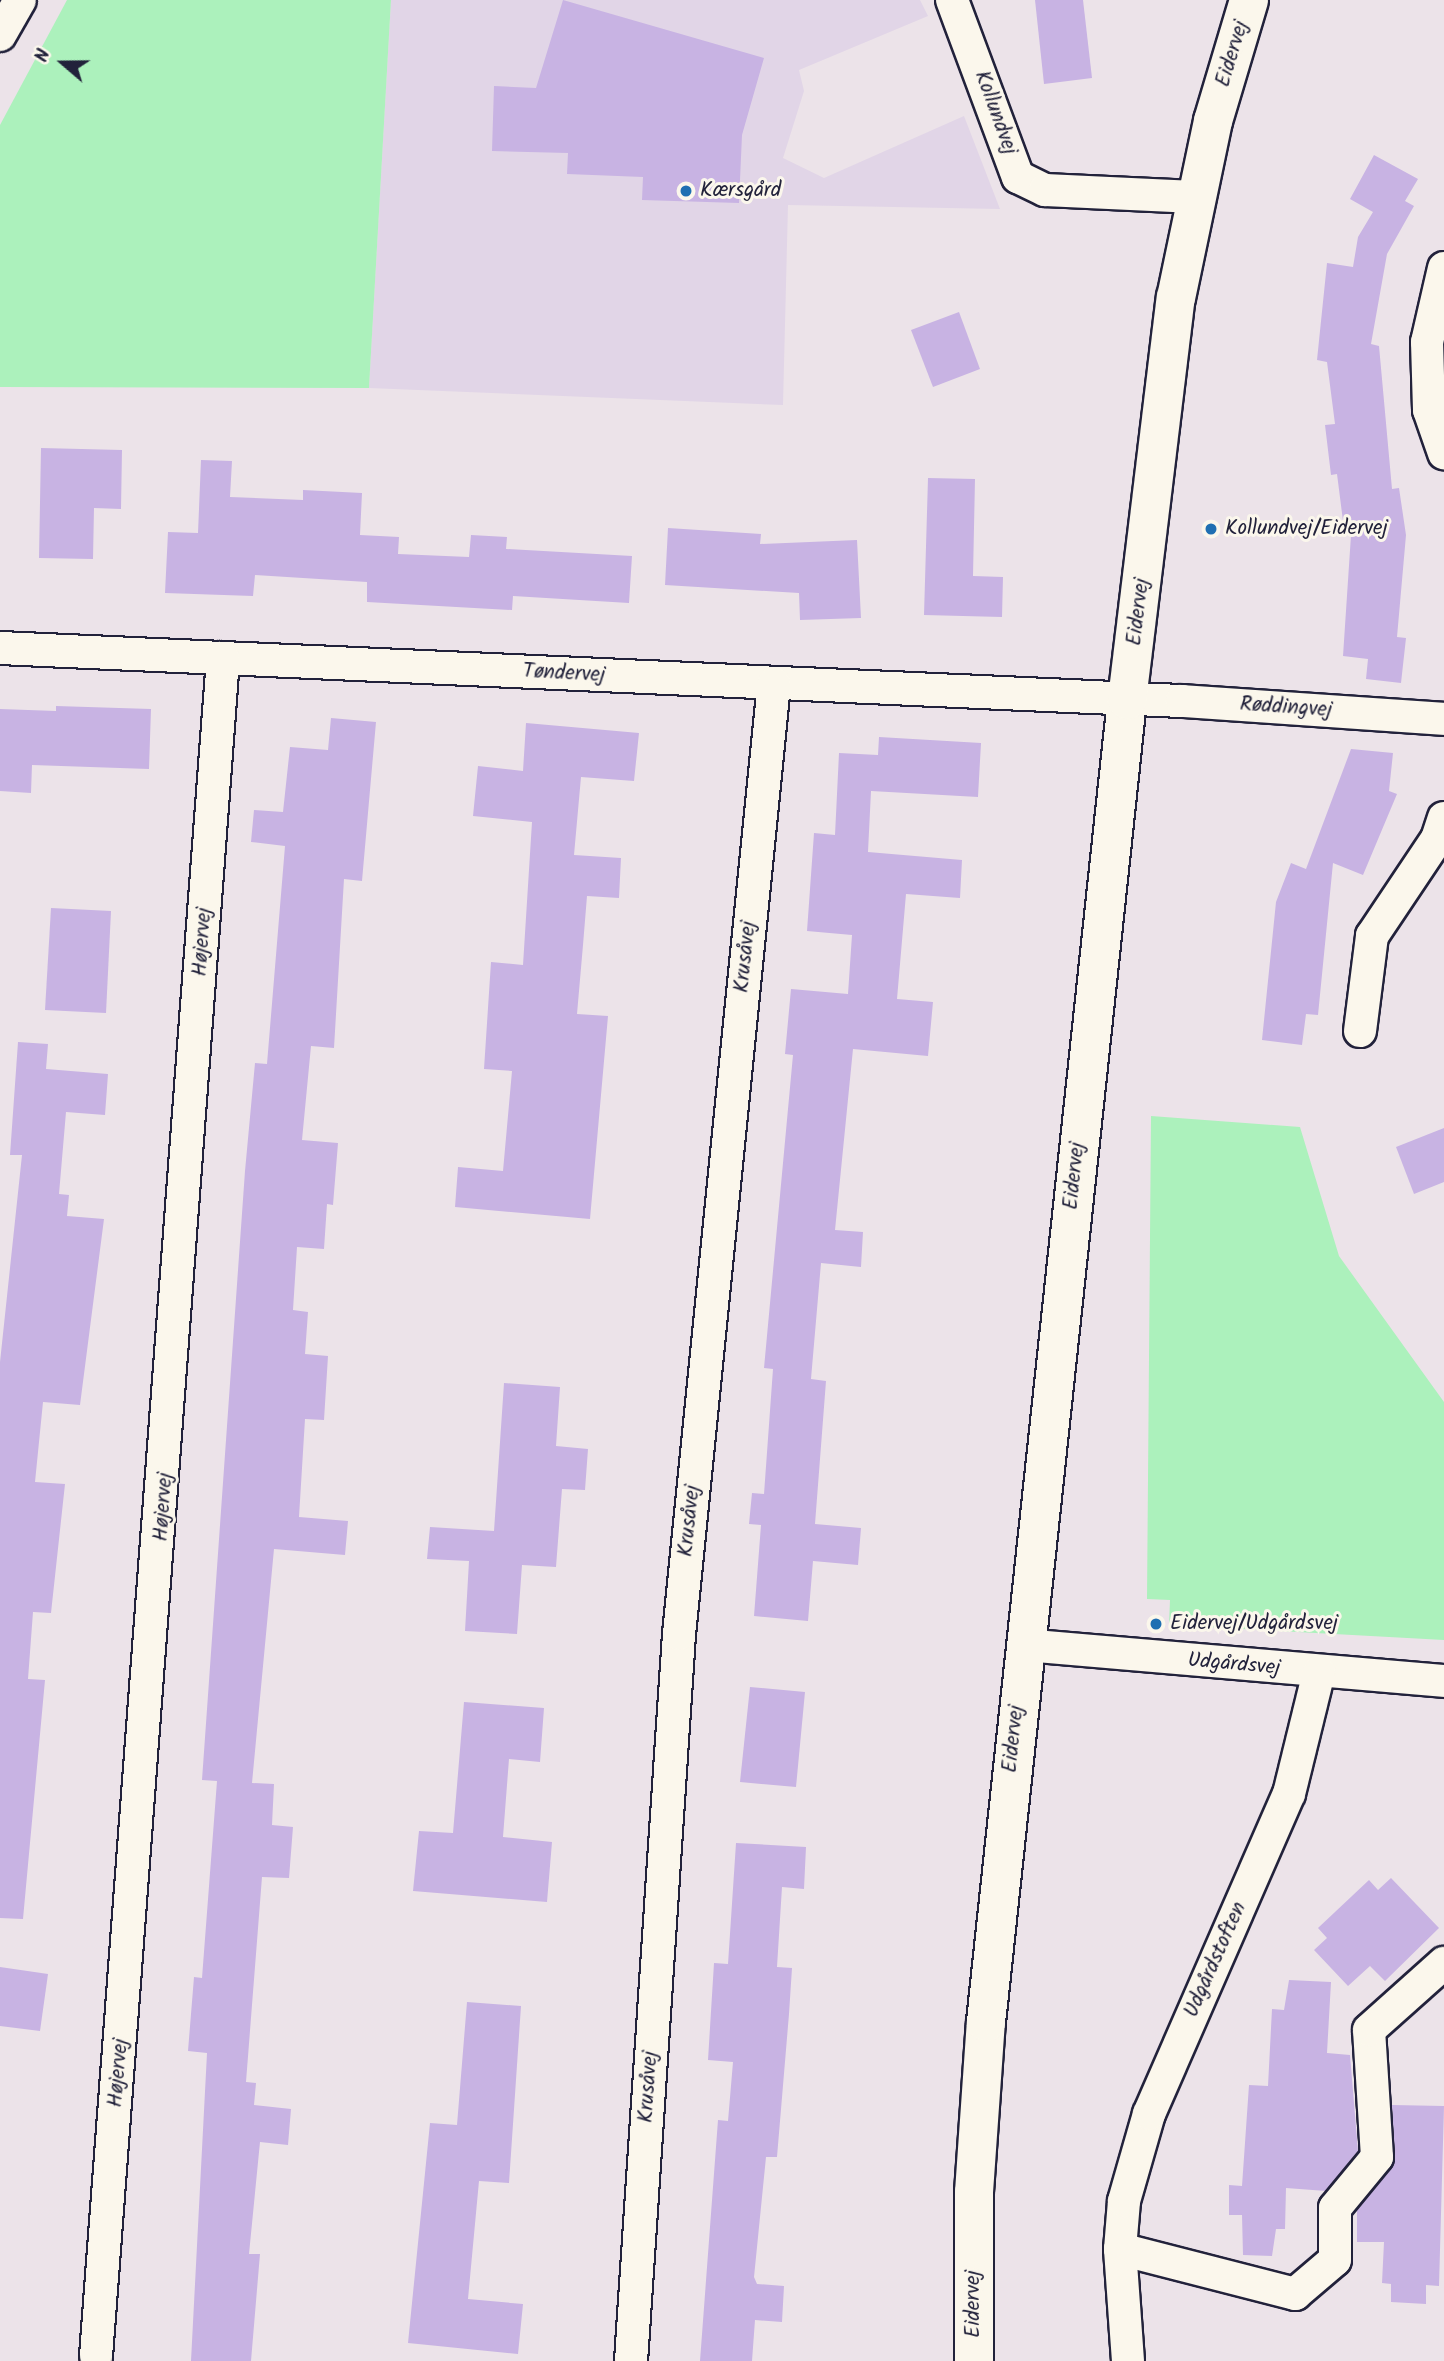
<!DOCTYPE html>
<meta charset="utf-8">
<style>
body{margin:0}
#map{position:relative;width:1444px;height:2361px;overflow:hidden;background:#ece3e9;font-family:Kalam,sans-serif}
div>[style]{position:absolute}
.built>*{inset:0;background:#e1d5e7}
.green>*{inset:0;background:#acf1bc}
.building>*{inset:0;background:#c8b3e3}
.roads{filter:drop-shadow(2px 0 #22223b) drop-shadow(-2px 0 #22223b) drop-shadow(0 2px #22223b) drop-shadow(0 -2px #22223b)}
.street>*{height:32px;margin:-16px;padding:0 16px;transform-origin:16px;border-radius:16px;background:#fbf7ec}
.secondary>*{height:38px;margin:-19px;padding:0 19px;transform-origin:19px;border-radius:19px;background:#fbf7ec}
.dots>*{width:19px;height:19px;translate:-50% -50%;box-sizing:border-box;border:4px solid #fbf7ec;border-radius:50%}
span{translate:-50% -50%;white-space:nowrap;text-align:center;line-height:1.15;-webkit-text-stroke:6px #fbf7ec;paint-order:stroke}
.street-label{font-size:21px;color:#22223b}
.poi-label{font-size:21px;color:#22223b}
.left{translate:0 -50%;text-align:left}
.north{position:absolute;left:28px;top:28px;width:70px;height:70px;-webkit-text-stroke:5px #fbf7ec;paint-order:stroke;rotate:290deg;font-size:19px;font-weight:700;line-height:28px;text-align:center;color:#22223b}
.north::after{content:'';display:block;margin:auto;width:24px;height:32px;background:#22223b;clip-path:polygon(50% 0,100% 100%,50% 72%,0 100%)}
</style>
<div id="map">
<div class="built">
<i style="clip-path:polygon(391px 0,920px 0,928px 16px,799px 70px,804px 91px,783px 158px,824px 178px,964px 116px,1000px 209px,788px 205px,783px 405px,369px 388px)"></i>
</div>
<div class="green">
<i style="clip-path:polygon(67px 0,391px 0,369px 388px,0 387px,0 125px)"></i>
<i style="clip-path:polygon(1151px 1116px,1300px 1127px,1339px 1256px,1444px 1402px,1444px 1640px,1169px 1625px,1170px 1600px,1147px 1599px)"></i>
</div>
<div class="building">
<i style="clip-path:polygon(563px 0,764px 58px,742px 135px,739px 203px,642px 200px,643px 177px,567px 174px,568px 153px,492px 151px,494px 86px,536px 88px)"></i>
<i style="clip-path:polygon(1035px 0,1083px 0,1092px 78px,1044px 84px)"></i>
<i style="clip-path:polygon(1374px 155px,1418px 179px,1405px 201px,1414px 206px,1387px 254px,1371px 344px,1379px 346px,1392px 489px,1399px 488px,1406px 535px,1397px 637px,1406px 638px,1401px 683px,1366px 679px,1368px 659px,1343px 656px,1352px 520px,1343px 521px,1337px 474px,1331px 475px,1325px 425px,1335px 424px,1327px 362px,1317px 360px,1327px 263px,1353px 267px,1358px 237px,1373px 212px,1350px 199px)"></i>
<i style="clip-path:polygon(959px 312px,980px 369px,933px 387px,911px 330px)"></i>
<i style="clip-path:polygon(41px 448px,122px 450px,121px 509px,94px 508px,93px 559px,39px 558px)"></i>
<i style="clip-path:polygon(201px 460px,232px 461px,230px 497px,303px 500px,303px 490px,362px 493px,360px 535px,399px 537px,398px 554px,469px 557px,471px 535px,507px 537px,506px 549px,632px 556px,629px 603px,513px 596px,512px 610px,367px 602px,367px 582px,255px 575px,253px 596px,165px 593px,168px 532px,198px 533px)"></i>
<i style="clip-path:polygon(928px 478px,975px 479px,973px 576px,1003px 577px,1002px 617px,924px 615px)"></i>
<i style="clip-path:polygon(668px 528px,761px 534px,760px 544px,857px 540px,861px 618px,800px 620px,799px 593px,665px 585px)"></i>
<i style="clip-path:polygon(56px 706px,151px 709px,149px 769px,32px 765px,31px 793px,0 791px,0 709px,56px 711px)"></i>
<i style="clip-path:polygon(331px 718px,376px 722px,362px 881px,344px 879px,334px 1048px,311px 1046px,302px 1140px,338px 1143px,333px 1205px,327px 1204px,324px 1249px,297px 1247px,293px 1310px,308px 1312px,305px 1354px,328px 1356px,324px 1420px,305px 1419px,299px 1517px,348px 1521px,345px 1555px,274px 1549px,252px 1783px,274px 1784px,272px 1825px,293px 1827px,289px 1878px,262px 1877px,246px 2082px,256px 2083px,254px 2105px,291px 2109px,288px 2145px,260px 2142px,249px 2254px,260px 2254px,251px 2361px,191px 2361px,207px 2053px,188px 2051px,194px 1977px,202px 1978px,217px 1781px,202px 1780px,245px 1171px,255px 1063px,267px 1064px,285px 846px,251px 842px,254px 810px,283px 812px,290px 747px,328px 750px)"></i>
<i style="clip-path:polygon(526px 723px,639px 733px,634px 781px,581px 777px,574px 855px,621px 858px,619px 898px,587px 896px,583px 945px,577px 1014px,608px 1016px,590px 1219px,455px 1207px,458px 1167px,503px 1171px,512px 1071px,484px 1069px,491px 962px,523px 965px,532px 822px,473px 816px,478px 766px,523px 771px)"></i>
<i style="clip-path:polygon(879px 737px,981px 743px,978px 797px,871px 791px,868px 852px,962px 860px,960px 898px,906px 894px,897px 999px,933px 1002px,928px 1056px,853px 1049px,835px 1230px,863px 1232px,861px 1267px,821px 1263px,811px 1379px,826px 1381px,815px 1524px,861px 1528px,858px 1565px,813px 1561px,808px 1621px,754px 1616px,761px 1525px,749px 1524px,752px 1493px,764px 1494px,773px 1369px,764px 1368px,793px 1055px,785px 1054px,791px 989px,848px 994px,852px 935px,807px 931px,814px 833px,835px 835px,839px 753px,878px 755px)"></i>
<i style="clip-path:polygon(1351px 749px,1393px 753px,1389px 791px,1397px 794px,1363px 875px,1333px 863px,1318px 1015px,1306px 1014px,1302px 1045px,1262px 1040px,1276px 902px,1291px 863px,1306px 869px)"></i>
<i style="clip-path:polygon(51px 908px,111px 911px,106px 1013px,45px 1010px)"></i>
<i style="clip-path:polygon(18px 1042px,48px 1044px,46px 1069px,108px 1074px,105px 1115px,66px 1112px,59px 1194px,69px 1195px,67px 1216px,104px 1219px,80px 1405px,43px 1402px,35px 1482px,65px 1484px,51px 1613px,33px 1612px,28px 1679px,45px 1680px,23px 1919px,0 1918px,0 1362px,22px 1155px,10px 1155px)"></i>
<i style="clip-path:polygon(1444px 1128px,1444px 1182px,1414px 1194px,1396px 1147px)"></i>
<i style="clip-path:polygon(504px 1383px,560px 1387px,556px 1446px,588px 1449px,585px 1490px,562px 1489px,556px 1567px,522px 1565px,517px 1634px,465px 1631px,469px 1561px,427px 1559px,430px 1527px,494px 1531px)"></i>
<i style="clip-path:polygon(750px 1687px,805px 1692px,796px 1787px,740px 1782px)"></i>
<i style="clip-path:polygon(464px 1702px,544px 1708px,540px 1762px,509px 1759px,503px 1837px,552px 1842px,547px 1902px,413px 1891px,419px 1831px,453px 1833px)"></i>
<i style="clip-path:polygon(736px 1843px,806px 1847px,804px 1889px,782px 1887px,777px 1967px,792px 1968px,789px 2014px,777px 2157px,766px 2157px,754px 2277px,757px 2284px,784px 2286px,782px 2322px,755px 2320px,752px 2361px,700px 2361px,718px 2120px,728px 2121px,733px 2062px,708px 2060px,714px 1963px,728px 1964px)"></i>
<i style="clip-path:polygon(1391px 1878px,1439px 1928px,1385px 1981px,1370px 1966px,1348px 1986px,1314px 1950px,1327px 1938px,1318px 1928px,1369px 1880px,1378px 1890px)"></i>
<i style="clip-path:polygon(0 1967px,48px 1974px,40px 2031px,0 2026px)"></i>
<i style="clip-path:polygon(1289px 1980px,1331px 1982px,1327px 2053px,1350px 2055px,1358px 2151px,1326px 2191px,1286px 2188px,1285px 2229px,1276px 2229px,1272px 2256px,1243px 2255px,1242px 2215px,1229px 2215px,1229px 2185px,1242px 2186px,1249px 2085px,1268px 2086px,1272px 2009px,1284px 2010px)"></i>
<i style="clip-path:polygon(467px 2002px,521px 2006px,509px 2183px,479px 2181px,468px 2299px,523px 2304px,518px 2354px,408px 2343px,430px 2123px,457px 2125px)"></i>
<i style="clip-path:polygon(1392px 2105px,1444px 2106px,1439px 2286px,1426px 2285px,1426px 2304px,1391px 2302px,1391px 2284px,1382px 2283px,1384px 2242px,1357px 2242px,1357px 2210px,1395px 2157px)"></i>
</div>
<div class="roads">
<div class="street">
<i style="left:952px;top:0;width:189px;rotate:69.6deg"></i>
<i style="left:1018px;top:177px;width:30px;rotate:26deg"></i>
<i style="left:1045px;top:190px;width:150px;rotate:2.7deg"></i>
<i style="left:0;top:35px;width:40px;rotate:-60.3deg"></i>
<i style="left:1444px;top:268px;width:76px;rotate:102.9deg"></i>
<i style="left:1427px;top:342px;width:68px;rotate:88.3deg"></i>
<i style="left:1429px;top:410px;width:46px;rotate:70.8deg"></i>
<i style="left:0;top:648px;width:1183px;rotate:2.57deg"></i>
<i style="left:1182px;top:701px;width:263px;rotate:3.9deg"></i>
<i style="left:1360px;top:1031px;width:96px;rotate:-82.8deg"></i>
<i style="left:1372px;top:936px;width:117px;rotate:-56.2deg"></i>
<i style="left:1437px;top:839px;width:22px;rotate:-72deg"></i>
<i style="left:1024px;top:1645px;width:422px;rotate:4.9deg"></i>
<i style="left:1120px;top:2249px;width:181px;rotate:14.4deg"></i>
<i style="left:1295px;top:2294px;width:52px;rotate:-40.4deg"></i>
<i style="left:1335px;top:2260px;width:52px;rotate:-90deg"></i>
<i style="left:1335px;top:2208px;width:66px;rotate:-50.5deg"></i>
<i style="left:1377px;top:2157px;width:127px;rotate:-93.6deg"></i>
<i style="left:1369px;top:2030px;width:101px;rotate:-41.8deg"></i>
<i style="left:96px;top:2356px;width:1703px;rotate:-85.72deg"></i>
<i style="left:631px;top:2361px;width:729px;rotate:-86.22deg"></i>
<i style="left:679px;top:1634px;width:955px;rotate:-84.29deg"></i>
<i style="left:1128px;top:2361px;width:112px;rotate:-94.1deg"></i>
<i style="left:1120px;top:2249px;width:48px;rotate:-85.2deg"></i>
<i style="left:1124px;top:2201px;width:91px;rotate:-74deg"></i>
<i style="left:1149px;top:2114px;width:349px;rotate:-66.4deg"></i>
<i style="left:1289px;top:1794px;width:126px;rotate:-76.2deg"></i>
</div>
<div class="secondary">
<i style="left:974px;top:2361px;width:169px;rotate:-90deg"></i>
<i style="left:974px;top:2192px;width:170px;rotate:-86deg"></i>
<i style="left:986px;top:2022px;width:1329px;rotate:-83.91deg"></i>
<i style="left:1127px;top:700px;width:405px;rotate:-83.1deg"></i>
<i style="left:1176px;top:298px;width:181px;rotate:-78.2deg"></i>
<i style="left:1213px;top:121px;width:126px;rotate:-73.4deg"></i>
</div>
</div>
<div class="dots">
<i style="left:686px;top:191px;background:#1f6fb2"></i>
<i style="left:1211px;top:529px;background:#1f6fb2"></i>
<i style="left:1156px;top:1624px;background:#1f6fb2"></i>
</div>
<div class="street-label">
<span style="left:1233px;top:54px;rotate:-73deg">Eidervej</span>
<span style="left:995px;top:113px;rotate:70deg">Kollundvej</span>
<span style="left:1139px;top:612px;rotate:-83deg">Eidervej</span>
<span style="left:564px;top:674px;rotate:3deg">Tøndervej</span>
<span style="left:1286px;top:708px;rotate:4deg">Røddingvej</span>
<span style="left:203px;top:942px;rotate:-86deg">Højervej</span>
<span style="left:746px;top:957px;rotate:-84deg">Krusåvej</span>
<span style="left:1075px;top:1176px;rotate:-84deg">Eidervej</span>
<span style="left:164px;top:1507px;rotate:-86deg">Højervej</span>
<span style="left:690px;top:1521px;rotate:-84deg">Krusåvej</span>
<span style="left:1234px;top:1665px;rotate:5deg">Udgårdsvej</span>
<span style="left:1014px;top:1739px;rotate:-84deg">Eidervej</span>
<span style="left:1216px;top:1960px;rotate:-66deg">Udgårdstoften</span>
<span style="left:119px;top:2073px;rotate:-85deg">Højervej</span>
<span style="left:649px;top:2087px;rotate:-86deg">Krusåvej</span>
<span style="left:974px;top:2304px;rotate:-90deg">Eidervej</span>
</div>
<div class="poi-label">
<span class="left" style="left:700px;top:191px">Kærsgård</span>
<span class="left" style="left:1225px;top:529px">Kollundvej/Eidervej</span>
<span class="left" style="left:1170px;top:1624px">Eidervej/Udgårdsvej</span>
</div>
<div class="north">N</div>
</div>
